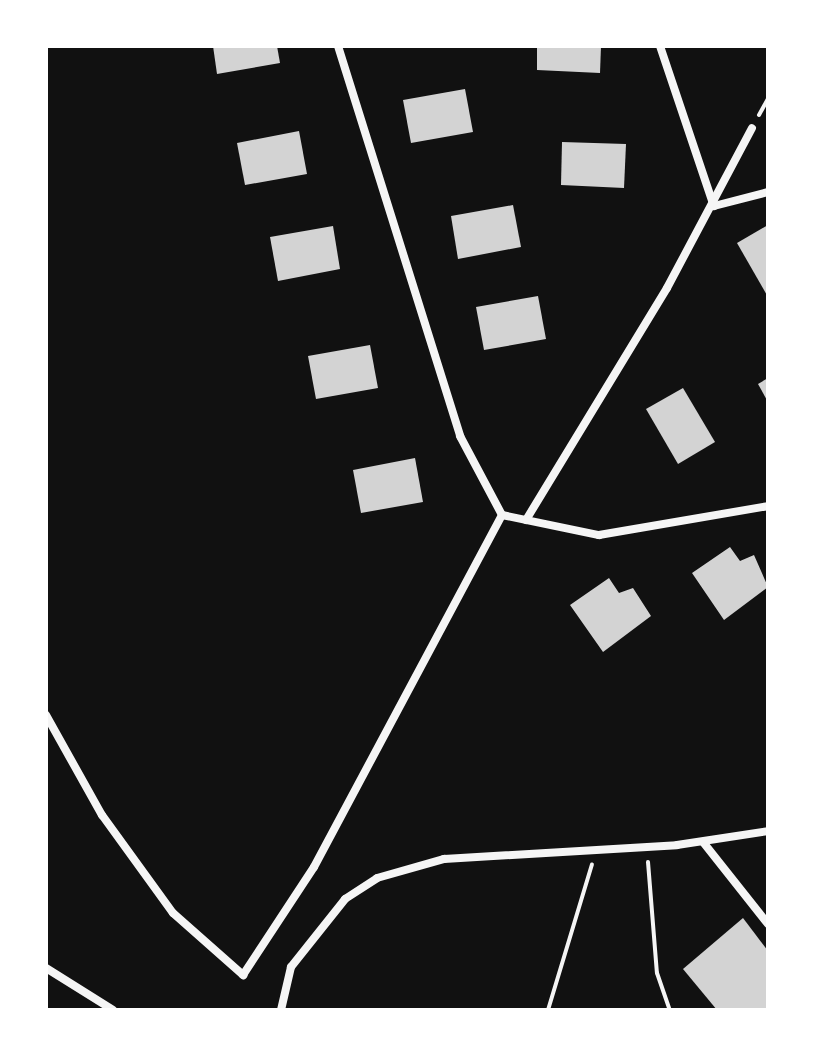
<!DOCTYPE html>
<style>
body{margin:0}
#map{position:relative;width:814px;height:1056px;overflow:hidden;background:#111;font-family:Arial,sans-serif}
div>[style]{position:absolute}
.building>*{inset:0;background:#d3d3d3}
.path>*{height:4px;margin:-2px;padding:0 2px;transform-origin:2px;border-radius:2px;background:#f5f5f5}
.minor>*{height:8px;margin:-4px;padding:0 4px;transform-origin:4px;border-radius:4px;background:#f5f5f5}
span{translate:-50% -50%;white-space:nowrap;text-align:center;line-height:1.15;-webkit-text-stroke:6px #fff;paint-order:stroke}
.frame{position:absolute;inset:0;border:48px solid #fff;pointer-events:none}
</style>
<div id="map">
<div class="building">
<i style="clip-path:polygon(213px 46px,277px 46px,280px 63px,217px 74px)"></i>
<i style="clip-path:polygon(537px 46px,601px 46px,600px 73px,537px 70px)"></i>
<i style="clip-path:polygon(465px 89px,473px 132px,411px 143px,403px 100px)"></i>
<i style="clip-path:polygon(299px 131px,307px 174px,245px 185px,237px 143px)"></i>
<i style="clip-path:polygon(562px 142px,626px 144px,624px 188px,561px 185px)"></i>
<i style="clip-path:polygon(513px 205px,521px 247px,458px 259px,451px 216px)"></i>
<i style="clip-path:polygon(768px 225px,768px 297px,737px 243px)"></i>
<i style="clip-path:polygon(333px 226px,340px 269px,278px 281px,270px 237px)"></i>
<i style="clip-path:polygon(538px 296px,546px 339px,484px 350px,476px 307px)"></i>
<i style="clip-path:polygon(370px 345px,378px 388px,316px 399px,308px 356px)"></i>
<i style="clip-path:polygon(768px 378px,768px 402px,758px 384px)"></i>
<i style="clip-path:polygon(683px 388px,715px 442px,678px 464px,646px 409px)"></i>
<i style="clip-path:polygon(415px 458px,423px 502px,361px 513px,353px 470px)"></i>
<i style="clip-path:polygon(730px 547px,740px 561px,754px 555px,768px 587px,724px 620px,692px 573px)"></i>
<i style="clip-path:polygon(609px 578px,619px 593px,633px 588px,651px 616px,603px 652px,570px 605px)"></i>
<i style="clip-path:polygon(743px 918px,768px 951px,768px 1010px,717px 1010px,683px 969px)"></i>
</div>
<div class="path">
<i style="left:759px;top:115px;width:18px;rotate:-61deg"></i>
<i style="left:648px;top:862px;width:111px;rotate:85.4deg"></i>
<i style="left:657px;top:973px;width:39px;rotate:71deg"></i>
<i style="left:548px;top:1010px;width:152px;rotate:-73.2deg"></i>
</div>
<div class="minor">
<i style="left:338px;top:46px;width:409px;rotate:72.6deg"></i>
<i style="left:460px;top:436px;width:89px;rotate:62deg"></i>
<i style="left:660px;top:46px;width:169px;rotate:71.4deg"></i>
<i style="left:714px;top:206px;width:56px;rotate:-14.5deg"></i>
<i style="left:502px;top:515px;width:99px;rotate:11.7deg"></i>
<i style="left:599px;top:535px;width:171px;rotate:-9.7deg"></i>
<i style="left:526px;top:520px;width:271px;rotate:-58.7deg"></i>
<i style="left:667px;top:288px;width:181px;rotate:-62deg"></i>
<i style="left:46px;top:715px;width:115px;rotate:60.8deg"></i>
<i style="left:102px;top:815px;width:121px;rotate:54.1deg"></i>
<i style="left:173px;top:913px;width:94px;rotate:41.5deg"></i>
<i style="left:243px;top:975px;width:129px;rotate:-56.7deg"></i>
<i style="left:314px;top:867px;width:399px;rotate:-61.9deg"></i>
<i style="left:703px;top:842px;width:105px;rotate:51.6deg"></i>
<i style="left:46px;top:968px;width:79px;rotate:32.1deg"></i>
<i style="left:281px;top:1010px;width:44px;rotate:-76.9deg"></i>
<i style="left:291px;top:967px;width:87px;rotate:-51.5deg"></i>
<i style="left:345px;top:899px;width:38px;rotate:-33deg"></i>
<i style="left:377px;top:878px;width:70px;rotate:-15.8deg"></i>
<i style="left:444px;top:859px;width:233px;rotate:-3.4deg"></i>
<i style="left:677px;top:845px;width:92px;rotate:-8.7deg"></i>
</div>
<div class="frame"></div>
</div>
